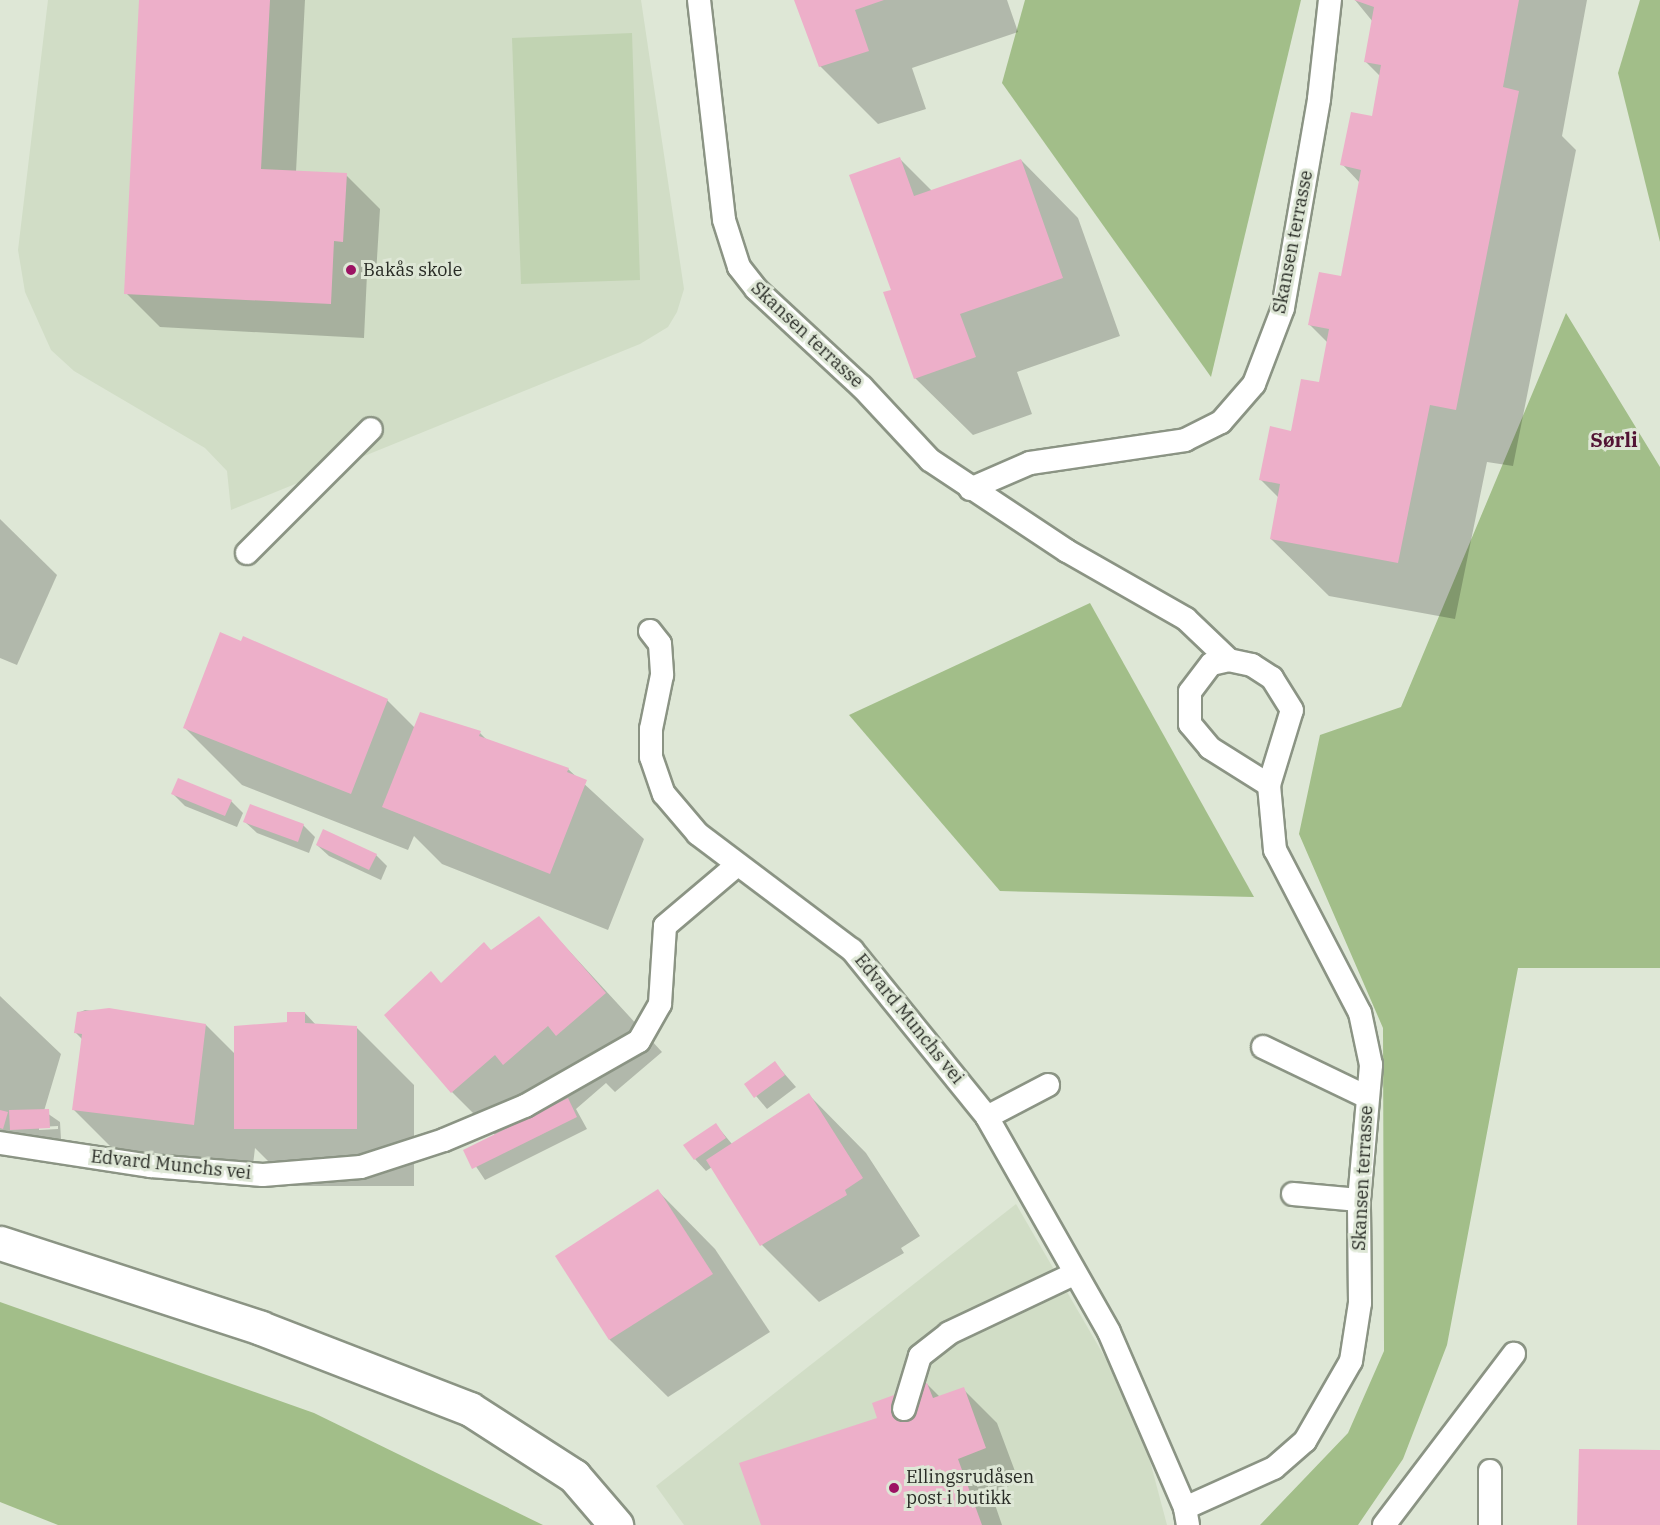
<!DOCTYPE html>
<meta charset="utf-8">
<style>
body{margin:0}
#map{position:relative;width:1660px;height:1525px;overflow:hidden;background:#dee7d6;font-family:"IBM Plex Serif",serif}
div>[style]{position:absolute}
.built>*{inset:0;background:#d1ddc6}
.green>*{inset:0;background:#c1d3b2}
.forest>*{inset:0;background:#a2be89}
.shadow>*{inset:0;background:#0003}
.building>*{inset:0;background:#edafc9}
.roads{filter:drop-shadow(2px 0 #8b9484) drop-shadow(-2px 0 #8b9484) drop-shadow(0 2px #8b9484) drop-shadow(0 -2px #8b9484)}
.lane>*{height:22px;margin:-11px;padding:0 11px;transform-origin:11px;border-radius:11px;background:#fff}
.street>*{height:33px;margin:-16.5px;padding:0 16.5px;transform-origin:16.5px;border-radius:16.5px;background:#fff}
.dots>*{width:16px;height:16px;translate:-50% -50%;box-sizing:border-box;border:3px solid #dee7d6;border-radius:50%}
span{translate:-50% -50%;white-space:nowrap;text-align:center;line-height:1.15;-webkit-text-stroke:6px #dee7d6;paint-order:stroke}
.street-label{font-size:18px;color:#282b25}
.poi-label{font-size:18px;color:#282b25}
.left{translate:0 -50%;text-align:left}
.neighbourhood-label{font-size:20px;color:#521334;font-weight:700}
</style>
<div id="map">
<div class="built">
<i style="clip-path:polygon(48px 0,641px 0,684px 289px,677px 312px,668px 327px,640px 344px,231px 510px,227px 471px,205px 448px,74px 371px,51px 350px,25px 292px,18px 250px)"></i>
<i style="clip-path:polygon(1016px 1204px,1121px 1385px,1146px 1446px,1167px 1525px,684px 1525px,656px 1486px)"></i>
</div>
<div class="green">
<i style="clip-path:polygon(632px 33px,640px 280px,521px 284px,512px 38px)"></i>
</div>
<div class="forest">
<i style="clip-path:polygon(1025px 0,1301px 0,1211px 377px,1002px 83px)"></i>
<i style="clip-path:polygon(1640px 0,1660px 0,1660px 242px,1618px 73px)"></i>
<i style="clip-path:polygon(1566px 313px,1660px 467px,1660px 968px,1518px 968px,1447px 1345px,1403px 1459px,1358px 1525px,1260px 1525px,1348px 1433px,1384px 1351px,1383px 1028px,1299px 834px,1320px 735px,1401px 707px)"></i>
<i style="clip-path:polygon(1090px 603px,1254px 897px,1000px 891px,849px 715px)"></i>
<i style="clip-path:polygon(0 1302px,314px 1413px,543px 1525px,58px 1525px,0 1502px)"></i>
</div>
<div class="shadow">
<i style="clip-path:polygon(140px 0,305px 0,296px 172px,346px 175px,380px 209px,376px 275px,367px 274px,364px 338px,160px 327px,126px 293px)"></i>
<i style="clip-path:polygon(797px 0,1007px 0,1018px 32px,912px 68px,926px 109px,878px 124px,820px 66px)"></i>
<i style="clip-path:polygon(1355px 0,1587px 0,1562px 136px,1576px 150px,1513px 466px,1487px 462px,1455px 619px,1329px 596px,1271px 539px,1279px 498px,1261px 480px,1320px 384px,1328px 343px,1310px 325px,1342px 278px,1360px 183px,1342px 164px,1373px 117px,1380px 76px,1365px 61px,1373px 22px)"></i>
<i style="clip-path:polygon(900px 159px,932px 191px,1021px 160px,1078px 218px,1120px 336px,1017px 372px,1032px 414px,973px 435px,915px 378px)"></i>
<i style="clip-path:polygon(0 519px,57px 575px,17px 665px,0 658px)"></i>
<i style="clip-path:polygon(387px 700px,415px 728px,480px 733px,488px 741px,568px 769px,644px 839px,608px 930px,442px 864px,414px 836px,408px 850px,242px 785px,184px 727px)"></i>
<i style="clip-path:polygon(179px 780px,231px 801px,243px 813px,237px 827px,185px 806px,173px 794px)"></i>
<i style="clip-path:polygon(245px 822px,303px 825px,315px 837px,309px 853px,257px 833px)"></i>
<i style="clip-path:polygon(317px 845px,376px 855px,387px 866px,381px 880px,329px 856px)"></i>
<i style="clip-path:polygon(539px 918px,662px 1052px,615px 1092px,606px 1083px,576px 1109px,587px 1129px,485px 1180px,465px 1150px,495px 1135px,452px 1092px,442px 984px)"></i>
<i style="clip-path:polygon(evenodd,0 996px,61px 1054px,44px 1111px,60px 1122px,61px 1139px,0 1139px,0 996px,58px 1126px,58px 1129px,39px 1130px,39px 1127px,58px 1126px)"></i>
<i style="clip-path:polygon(85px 1010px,206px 1025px,236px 1055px,305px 1013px,316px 1025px,356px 1027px,414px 1085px,414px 1186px,293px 1186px,255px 1148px,251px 1182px,131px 1167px,74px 1110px,83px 1040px,76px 1033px,78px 1013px)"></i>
<i style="clip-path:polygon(775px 1063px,796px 1087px,767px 1109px,746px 1084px)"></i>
<i style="clip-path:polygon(809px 1095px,866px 1153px,920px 1236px,901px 1248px,904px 1253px,819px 1302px,762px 1245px,712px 1167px,706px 1171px,695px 1159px,716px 1125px,732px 1144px)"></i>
<i style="clip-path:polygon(658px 1191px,715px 1249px,770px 1332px,668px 1397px,610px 1340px,557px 1256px)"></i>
<i style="clip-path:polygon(927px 1384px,940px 1397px,963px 1389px,997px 1423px,1019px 1482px,991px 1493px,1002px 1525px,763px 1525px,879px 1419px)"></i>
</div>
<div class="building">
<i style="clip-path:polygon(139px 0,270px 0,261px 169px,347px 173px,343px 242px,334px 241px,331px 304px,124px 294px)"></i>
<i style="clip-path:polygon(794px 0,884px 0,855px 10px,869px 51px,819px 67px)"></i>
<i style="clip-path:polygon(1354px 0,1519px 0,1503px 87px,1519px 91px,1456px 410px,1430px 405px,1398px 563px,1270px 539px,1280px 484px,1259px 480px,1270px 426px,1291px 431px,1301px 379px,1319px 382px,1329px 329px,1308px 325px,1319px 272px,1341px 276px,1361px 170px,1340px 165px,1351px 112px,1372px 116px,1381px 65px,1364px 62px,1374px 7px)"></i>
<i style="clip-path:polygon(900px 157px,914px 196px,1021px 159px,1063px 278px,960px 314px,976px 357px,914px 379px,883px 292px,891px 290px,849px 175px)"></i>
<i style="clip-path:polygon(220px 632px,241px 641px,243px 636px,388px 699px,351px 794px,183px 728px)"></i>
<i style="clip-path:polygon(420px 712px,481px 731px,479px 736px,569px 768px,567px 772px,587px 780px,550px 874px,382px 807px)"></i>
<i style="clip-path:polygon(178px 778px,232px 800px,225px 816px,171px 794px)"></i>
<i style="clip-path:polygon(250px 804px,304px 824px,298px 842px,243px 822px)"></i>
<i style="clip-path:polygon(323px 829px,377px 854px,369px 870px,316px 845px)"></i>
<i style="clip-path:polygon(539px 916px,606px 993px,556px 1036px,548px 1026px,503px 1065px,495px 1055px,451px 1093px,384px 1015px,431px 971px,441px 983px,484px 942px,491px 950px)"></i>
<i style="clip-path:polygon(109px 1008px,206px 1024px,194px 1125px,72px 1110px,82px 1034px,74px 1033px,77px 1012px)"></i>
<i style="clip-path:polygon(287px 1012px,305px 1012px,305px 1023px,357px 1026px,357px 1129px,234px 1129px,234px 1026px,287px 1022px)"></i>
<i style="clip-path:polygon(775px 1061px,785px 1075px,754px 1098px,744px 1084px)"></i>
<i style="clip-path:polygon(809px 1093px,863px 1178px,845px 1190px,847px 1195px,760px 1246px,706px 1160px)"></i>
<i style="clip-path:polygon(568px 1098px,577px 1117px,472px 1169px,463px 1150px)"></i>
<i style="clip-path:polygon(49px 1109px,50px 1128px,10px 1130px,9px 1110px)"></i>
<i style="clip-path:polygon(0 1110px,8px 1112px,3px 1129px,0 1128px)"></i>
<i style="clip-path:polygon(716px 1123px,726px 1138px,694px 1160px,683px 1145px)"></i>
<i style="clip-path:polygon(658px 1189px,713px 1274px,609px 1340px,555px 1256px)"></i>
<i style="clip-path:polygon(927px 1383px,933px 1398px,964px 1387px,986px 1448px,958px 1459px,982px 1525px,761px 1525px,739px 1463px,877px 1418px,872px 1403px)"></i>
<i style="clip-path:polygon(1579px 1449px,1660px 1450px,1660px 1525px,1577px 1525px)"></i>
</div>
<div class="roads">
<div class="lane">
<i style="left:699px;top:0;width:221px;rotate:83.5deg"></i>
<i style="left:724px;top:220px;width:49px;rotate:72.3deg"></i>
<i style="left:739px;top:267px;width:28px;rotate:52deg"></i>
<i style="left:756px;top:289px;width:144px;rotate:42.8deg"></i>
<i style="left:862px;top:387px;width:100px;rotate:47deg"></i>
<i style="left:930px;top:460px;width:164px;rotate:33.6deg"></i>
<i style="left:1067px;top:551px;width:137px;rotate:29.7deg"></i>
<i style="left:1186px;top:619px;width:59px;rotate:43.6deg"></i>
<i style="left:970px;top:489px;width:65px;rotate:-23.4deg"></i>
<i style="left:1030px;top:463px;width:157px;rotate:-8.4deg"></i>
<i style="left:1185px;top:440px;width:40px;rotate:-26.6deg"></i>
<i style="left:1221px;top:422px;width:50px;rotate:-49deg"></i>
<i style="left:1254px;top:384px;width:81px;rotate:-69.1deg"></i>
<i style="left:1283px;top:308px;width:212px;rotate:-80.2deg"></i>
<i style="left:1319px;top:99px;width:100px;rotate:-83.7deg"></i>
<i style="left:247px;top:553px;width:175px;rotate:-45deg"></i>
<i style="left:650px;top:631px;width:16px;rotate:52deg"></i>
<i style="left:660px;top:644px;width:31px;rotate:86deg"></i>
<i style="left:662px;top:675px;width:55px;rotate:101.5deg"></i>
<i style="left:651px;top:729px;width:28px;rotate:90deg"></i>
<i style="left:651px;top:757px;width:39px;rotate:71deg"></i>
<i style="left:664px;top:794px;width:52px;rotate:49.6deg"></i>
<i style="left:698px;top:834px;width:193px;rotate:37deg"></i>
<i style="left:852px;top:950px;width:215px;rotate:51deg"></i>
<i style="left:987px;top:1117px;width:247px;rotate:60.4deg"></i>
<i style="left:1109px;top:1332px;width:192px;rotate:66.6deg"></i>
<i style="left:1263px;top:1047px;width:115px;rotate:25.7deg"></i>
<i style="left:987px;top:1117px;width:69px;rotate:-27.7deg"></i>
<i style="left:0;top:1143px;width:153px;rotate:8.7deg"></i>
<i style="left:151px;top:1166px;width:112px;rotate:4.6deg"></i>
<i style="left:263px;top:1175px;width:98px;rotate:-4.7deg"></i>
<i style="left:361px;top:1167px;width:87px;rotate:-18deg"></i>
<i style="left:444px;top:1140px;width:88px;rotate:-22.8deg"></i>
<i style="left:525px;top:1106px;width:131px;rotate:-29.7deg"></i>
<i style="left:639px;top:1041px;width:43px;rotate:-60.4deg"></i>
<i style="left:660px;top:1004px;width:78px;rotate:-86.3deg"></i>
<i style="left:665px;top:926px;width:93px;rotate:-40.2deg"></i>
<i style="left:1293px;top:1194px;width:66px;rotate:5.2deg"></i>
<i style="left:904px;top:1409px;width:55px;rotate:-73.2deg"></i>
<i style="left:920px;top:1356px;width:37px;rotate:-38deg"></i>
<i style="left:949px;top:1333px;width:138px;rotate:-25.3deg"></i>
<i style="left:1188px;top:1525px;width:17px;rotate:-100deg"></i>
<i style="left:1185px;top:1508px;width:98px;rotate:-24.2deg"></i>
<i style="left:1274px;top:1468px;width:41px;rotate:-41.1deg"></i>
<i style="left:1305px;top:1441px;width:92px;rotate:-60.1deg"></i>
<i style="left:1351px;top:1361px;width:59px;rotate:-81.2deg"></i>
<i style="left:1360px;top:1303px;width:103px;rotate:-90.6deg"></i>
<i style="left:1359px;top:1200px;width:136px;rotate:-84.9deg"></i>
<i style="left:1371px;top:1065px;width:53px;rotate:-101.9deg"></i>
<i style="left:1360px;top:1013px;width:184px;rotate:-117.5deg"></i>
<i style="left:1275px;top:850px;width:65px;rotate:-95.3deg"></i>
<i style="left:1269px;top:785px;width:78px;rotate:-73deg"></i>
<i style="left:1292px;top:710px;width:38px;rotate:-122deg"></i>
<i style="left:1272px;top:678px;width:24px;rotate:-147deg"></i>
<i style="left:1252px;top:665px;width:24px;rotate:-168deg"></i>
<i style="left:1229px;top:660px;width:18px;rotate:167deg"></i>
<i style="left:1211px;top:664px;width:35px;rotate:127deg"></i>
<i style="left:1190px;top:692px;width:32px;rotate:90deg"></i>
<i style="left:1190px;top:724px;width:31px;rotate:50deg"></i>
<i style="left:1210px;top:748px;width:70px;rotate:32.1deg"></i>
<i style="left:1384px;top:1525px;width:215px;rotate:-52.8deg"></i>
<i style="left:1490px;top:1525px;width:54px;rotate:-90deg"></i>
</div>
<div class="street">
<i style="left:0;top:1243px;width:274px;rotate:18deg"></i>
<i style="left:261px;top:1328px;width:224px;rotate:21.2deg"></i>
<i style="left:470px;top:1409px;width:124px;rotate:32.8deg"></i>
<i style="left:574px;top:1476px;width:65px;rotate:49.4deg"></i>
</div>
</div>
<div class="dots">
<i style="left:351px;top:270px;background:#9c1363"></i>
<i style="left:894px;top:1488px;background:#9c1363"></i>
</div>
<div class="street-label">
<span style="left:1293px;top:242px;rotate:-79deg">Skansen terrasse</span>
<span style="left:807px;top:335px;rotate:43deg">Skansen terrasse</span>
<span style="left:909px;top:1019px;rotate:51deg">Edvard Munchs vei</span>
<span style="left:171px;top:1165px;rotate:6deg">Edvard Munchs vei</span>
<span style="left:1363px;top:1178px;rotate:-87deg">Skansen terrasse</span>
</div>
<div class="poi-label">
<span class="left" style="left:363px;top:270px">Bakås skole</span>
<span class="left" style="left:906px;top:1488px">Ellingsrudåsen<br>post i butikk</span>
</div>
<div class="neighbourhood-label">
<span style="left:1614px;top:439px">Sørli</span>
</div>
</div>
